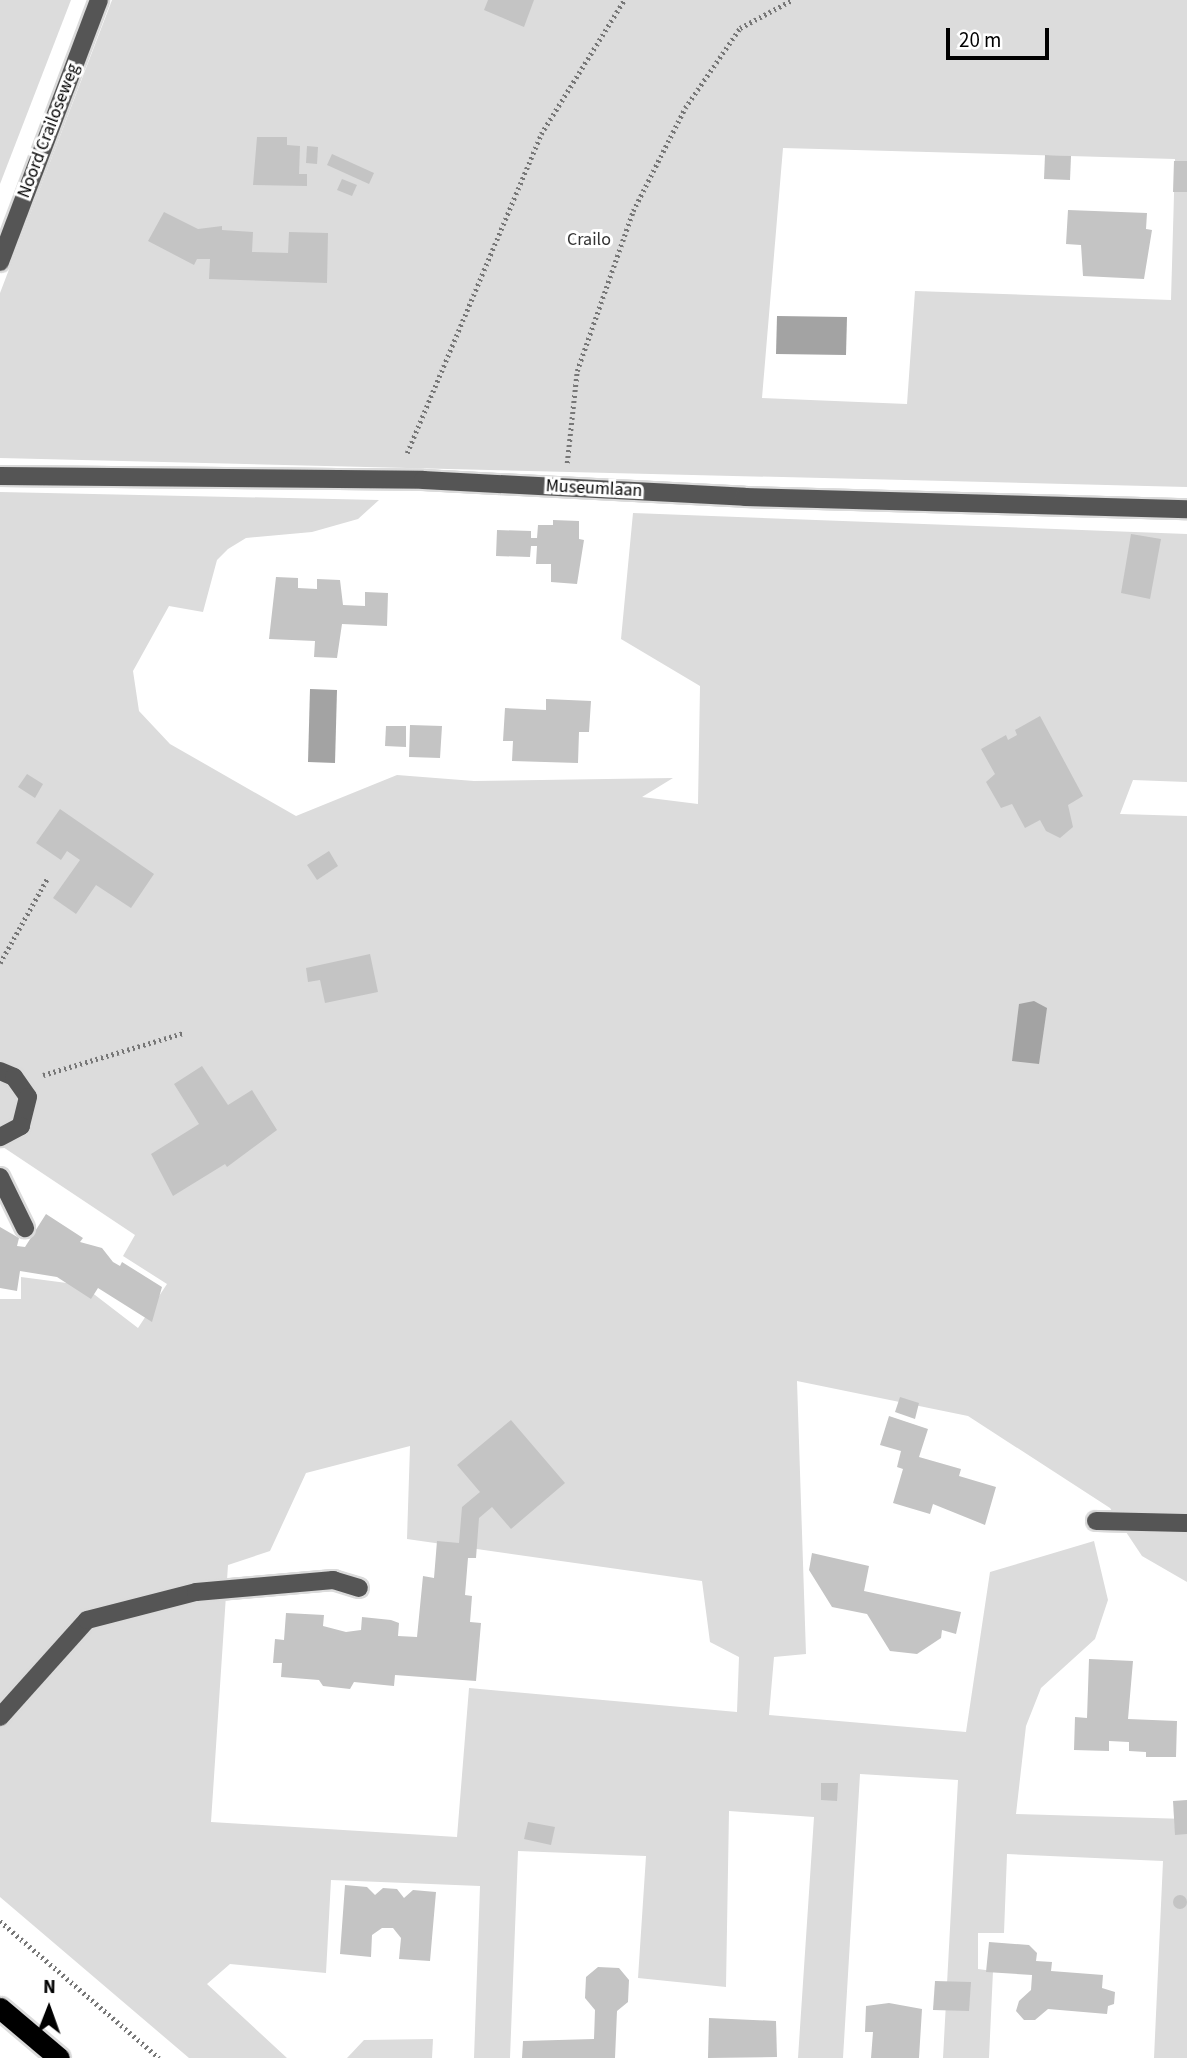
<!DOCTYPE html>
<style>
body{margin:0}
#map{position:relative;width:1187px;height:2058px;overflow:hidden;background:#fff;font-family:"Source Sans 3",sans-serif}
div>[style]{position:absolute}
.green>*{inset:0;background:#dcdcdc}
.water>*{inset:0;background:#a3a3a3}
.building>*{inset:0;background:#c4c4c4}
.round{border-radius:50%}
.path>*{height:4.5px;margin-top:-2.25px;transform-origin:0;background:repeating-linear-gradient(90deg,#777 0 2px,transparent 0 5.5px)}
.roads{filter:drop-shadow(2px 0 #dbdbdb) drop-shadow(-2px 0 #dbdbdb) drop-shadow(0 2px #dbdbdb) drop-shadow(0 -2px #dbdbdb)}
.minor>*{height:18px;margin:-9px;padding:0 9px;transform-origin:9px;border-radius:9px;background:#555}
.highway>*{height:21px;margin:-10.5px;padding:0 10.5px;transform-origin:10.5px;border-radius:10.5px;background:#000}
span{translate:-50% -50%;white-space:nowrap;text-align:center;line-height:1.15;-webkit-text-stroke:6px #fff;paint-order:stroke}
.street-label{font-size:18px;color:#000}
.park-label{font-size:18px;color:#333}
.north{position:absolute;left:14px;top:1974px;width:70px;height:70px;-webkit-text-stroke:5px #fff;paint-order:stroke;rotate:1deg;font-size:19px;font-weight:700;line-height:28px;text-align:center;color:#000}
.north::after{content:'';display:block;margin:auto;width:24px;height:32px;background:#000;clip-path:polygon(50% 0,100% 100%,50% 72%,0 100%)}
.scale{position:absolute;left:946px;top:28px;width:103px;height:32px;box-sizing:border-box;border:4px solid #000;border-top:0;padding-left:9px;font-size:21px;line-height:24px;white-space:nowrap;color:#000;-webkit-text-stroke:5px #fff;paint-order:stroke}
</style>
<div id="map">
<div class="green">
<i style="clip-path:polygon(0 0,71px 0,0 184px)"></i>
<i style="clip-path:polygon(evenodd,112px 0,1187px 0,1187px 487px,0 458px,0 293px,112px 0,783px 148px,1175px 159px,1171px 300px,915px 291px,907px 404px,762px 398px,783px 148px)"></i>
<i style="clip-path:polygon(evenodd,0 492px,379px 500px,358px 519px,312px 532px,246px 538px,228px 549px,217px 560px,203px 612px,169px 606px,133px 671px,139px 711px,170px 744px,296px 816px,397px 775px,474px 781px,673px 778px,642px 797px,698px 804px,700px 686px,621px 639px,633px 513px,1187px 534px,1187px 782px,1133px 780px,1120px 814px,1187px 816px,1187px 1582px,1142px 1556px,1110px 1508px,968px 1416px,797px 1381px,806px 1654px,774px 1657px,769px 1715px,966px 1732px,990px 1572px,1094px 1541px,1108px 1600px,1095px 1639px,1041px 1688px,1026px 1726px,1016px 1814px,1187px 1819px,1187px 2058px,1154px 2058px,1163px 1861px,1007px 1854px,1004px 1933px,978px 1933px,978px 1969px,993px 1971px,989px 2058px,943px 2058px,958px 1780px,860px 1774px,843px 2058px,798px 2058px,814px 1817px,729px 1811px,726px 1987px,638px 1978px,646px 1856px,518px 1851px,510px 2058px,474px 2058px,480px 1886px,331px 1880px,326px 1973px,230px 1964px,207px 1984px,287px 2058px,189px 2058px,0 1897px,0 1299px,21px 1299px,21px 1277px,82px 1285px,138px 1328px,167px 1284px,123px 1256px,135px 1235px,0 1145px,0 492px,410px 1446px,407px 1539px,702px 1581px,710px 1642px,739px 1657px,737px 1712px,469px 1688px,457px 1837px,211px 1822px,228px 1565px,270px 1551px,306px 1473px,410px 1446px)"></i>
<i style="clip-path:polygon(433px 2039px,432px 2058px,347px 2058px,364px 2040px)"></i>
</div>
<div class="water">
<i style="clip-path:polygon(777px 316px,847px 317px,846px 355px,776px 354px)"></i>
<i style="clip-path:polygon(310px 689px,337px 690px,335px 763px,308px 762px)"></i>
<i style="clip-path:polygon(1034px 1001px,1047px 1008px,1039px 1064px,1012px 1061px,1019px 1004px)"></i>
</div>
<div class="building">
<i style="clip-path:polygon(488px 0,534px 0,524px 27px,484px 10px)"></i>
<i style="clip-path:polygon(257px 137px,287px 137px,287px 145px,300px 146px,299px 174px,307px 174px,307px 186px,253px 185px)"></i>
<i style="clip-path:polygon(307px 146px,318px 147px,317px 164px,306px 163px)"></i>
<i style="clip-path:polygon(332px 154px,374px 173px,369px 184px,327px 165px)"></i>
<i style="clip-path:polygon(1045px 155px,1071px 156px,1070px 180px,1044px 179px)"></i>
<i style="clip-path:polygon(1174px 161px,1187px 161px,1187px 192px,1173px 192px)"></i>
<i style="clip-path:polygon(342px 179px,357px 185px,352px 196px,337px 190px)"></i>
<i style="clip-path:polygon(1068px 210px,1147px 213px,1146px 229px,1152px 230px,1144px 279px,1083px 276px,1081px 245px,1066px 244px)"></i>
<i style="clip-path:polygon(164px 212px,198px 229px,222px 226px,222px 230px,253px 232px,252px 252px,288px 253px,289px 232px,328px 233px,327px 283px,209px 279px,210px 259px,197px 259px,194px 265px,148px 241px)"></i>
<i style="clip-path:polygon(553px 520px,579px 521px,579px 539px,584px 540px,577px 584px,551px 582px,551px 564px,536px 564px,537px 546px,531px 546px,530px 557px,496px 556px,497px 530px,531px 531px,531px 538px,537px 538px,538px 525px,553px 525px)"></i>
<i style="clip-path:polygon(1131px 534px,1161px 539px,1150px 599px,1121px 593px)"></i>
<i style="clip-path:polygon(276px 577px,298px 578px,298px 588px,317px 589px,317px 579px,340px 580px,343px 605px,365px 606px,365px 592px,388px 593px,387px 626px,342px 624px,337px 658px,314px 657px,315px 641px,269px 639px)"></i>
<i style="clip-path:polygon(546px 699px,591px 701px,589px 732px,579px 732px,578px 763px,512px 761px,513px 741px,503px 741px,505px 708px,546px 710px)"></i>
<i style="clip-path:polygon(1040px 716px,1083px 796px,1068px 805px,1073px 827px,1060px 838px,1046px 831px,1040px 820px,1025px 828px,1012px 804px,1001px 808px,986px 782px,995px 774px,981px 749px,1006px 735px,1008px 740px,1017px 735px,1015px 730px)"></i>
<i style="clip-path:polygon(410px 725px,442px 726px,440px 758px,409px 757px)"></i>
<i style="clip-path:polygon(386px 726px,406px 726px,406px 747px,385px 746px)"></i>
<i style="clip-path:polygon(27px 774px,43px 784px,35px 798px,18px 787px)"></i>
<i style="clip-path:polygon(60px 809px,154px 874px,131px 908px,96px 885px,76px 914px,53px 898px,80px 860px,67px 851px,61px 860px,36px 843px)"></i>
<i style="clip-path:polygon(329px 851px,338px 866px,317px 880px,307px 865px)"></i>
<i style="clip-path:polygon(370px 954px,378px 992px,325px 1003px,320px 980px,308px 982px,306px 968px)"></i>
<i style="clip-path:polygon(202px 1066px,228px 1105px,252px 1090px,277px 1130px,227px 1167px,225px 1164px,173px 1196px,151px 1154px,199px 1124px,174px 1084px)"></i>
<i style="clip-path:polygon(46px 1214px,83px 1238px,80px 1242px,102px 1248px,113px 1262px,120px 1266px,122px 1262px,162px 1287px,152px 1322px,98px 1288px,91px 1299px,57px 1277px,20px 1271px,17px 1291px,0 1288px,0 1227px,19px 1238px,17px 1246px,25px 1247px)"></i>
<i style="clip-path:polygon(900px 1397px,919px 1403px,915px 1419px,895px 1412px)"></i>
<i style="clip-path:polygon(889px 1416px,928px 1429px,919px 1457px,961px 1469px,959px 1476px,996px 1487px,985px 1525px,933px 1504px,930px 1514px,893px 1503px,903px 1469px,897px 1467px,901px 1451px,880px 1445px)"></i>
<i style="clip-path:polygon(511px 1420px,565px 1483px,511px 1529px,492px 1507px,479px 1518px,476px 1558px,468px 1558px,465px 1595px,472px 1596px,470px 1622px,481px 1623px,476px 1681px,395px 1675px,394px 1686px,354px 1682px,350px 1689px,323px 1686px,319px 1680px,281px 1677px,282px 1663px,273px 1663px,275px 1639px,284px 1640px,286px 1613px,324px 1615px,323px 1626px,346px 1632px,361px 1630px,362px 1617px,391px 1620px,399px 1623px,398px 1636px,417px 1637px,423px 1576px,434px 1578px,437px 1541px,459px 1543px,462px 1507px,480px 1492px,457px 1465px)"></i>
<i style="clip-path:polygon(812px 1553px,869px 1566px,864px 1591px,961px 1612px,956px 1634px,942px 1630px,941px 1638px,917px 1654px,890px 1651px,867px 1614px,832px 1607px,809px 1570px)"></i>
<i style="clip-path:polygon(1089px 1659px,1133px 1661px,1128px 1719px,1177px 1721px,1176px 1757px,1146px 1757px,1146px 1752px,1129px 1751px,1129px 1742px,1109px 1741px,1109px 1751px,1074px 1750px,1075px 1717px,1087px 1718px)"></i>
<i style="clip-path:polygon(821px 1783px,838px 1783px,837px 1801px,821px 1800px)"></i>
<i style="clip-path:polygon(1187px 1800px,1187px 1834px,1175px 1835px,1173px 1801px)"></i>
<i style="clip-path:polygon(528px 1822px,555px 1827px,551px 1845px,524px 1839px)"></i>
<i style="clip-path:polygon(345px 1885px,367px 1887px,375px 1895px,383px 1888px,397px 1889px,404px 1898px,413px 1890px,436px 1892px,430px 1961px,399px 1959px,401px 1938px,393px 1928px,382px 1928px,372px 1935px,371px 1957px,340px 1954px)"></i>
<i class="round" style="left:1173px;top:1895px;width:14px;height:14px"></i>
<i style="clip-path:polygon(989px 1942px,1029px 1945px,1037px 1953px,1036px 1961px,1052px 1962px,1051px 1971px,1103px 1975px,1102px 1988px,1115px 1992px,1114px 2004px,1108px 2006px,1107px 2014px,1048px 2009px,1035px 2020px,1024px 2020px,1016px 2011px,1019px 2001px,1031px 1990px,1032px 1975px,986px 1972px)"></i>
<i style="clip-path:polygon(598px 1967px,619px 1968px,629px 1980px,628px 2002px,617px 2011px,615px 2058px,522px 2058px,523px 2041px,594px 2039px,595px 2010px,585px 1998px,586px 1977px)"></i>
<i style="clip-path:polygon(935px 1981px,971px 1982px,969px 2011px,933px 2010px)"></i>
<i style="clip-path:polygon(889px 2003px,922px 2009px,919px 2058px,871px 2058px,873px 2032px,865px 2032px,866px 2006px)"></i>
<i style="clip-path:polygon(709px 2018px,776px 2021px,777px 2057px,708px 2058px)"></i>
</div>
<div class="path">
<i style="left:407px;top:453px;width:346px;rotate:-67.2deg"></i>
<i style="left:541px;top:134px;width:158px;rotate:-58.2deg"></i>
<i style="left:567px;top:463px;width:93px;rotate:-83.8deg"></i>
<i style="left:577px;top:371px;width:170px;rotate:-70.7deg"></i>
<i style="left:633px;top:211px;width:115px;rotate:-63.2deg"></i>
<i style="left:685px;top:108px;width:97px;rotate:-55.5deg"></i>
<i style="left:740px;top:28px;width:59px;rotate:-28.3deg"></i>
<i style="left:0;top:963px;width:96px;rotate:-60.8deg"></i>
<i style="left:43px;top:1075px;width:146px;rotate:-16.7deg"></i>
<i style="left:0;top:1921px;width:210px;rotate:40.7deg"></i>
</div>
<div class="roads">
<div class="minor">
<i style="left:0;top:262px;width:280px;rotate:-69.3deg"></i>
<i style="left:0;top:476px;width:423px;rotate:0.5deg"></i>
<i style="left:423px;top:480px;width:322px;rotate:3deg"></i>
<i style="left:745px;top:497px;width:442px;rotate:1.6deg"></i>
<i style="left:0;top:1071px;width:15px;rotate:23deg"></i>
<i style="left:14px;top:1077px;width:24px;rotate:55deg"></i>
<i style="left:28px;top:1097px;width:30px;rotate:104deg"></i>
<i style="left:21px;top:1126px;width:24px;rotate:152deg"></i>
<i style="left:0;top:1177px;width:57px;rotate:63.9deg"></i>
<i style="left:1096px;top:1521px;width:91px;rotate:1.3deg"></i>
<i style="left:0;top:1717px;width:130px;rotate:-48.1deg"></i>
<i style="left:87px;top:1620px;width:113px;rotate:-14.4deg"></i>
<i style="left:196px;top:1592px;width:138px;rotate:-5deg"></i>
<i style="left:333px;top:1580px;width:27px;rotate:17deg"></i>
</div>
<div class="highway">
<i style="left:0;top:2008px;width:77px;rotate:40.3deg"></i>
</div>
</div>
<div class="street-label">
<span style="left:49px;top:131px;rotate:-69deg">Noord Crailoseweg</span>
<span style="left:594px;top:489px;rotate:3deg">Museumlaan</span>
</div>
<div class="park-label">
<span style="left:589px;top:240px">Crailo</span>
</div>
<div class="north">N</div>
<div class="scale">20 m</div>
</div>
